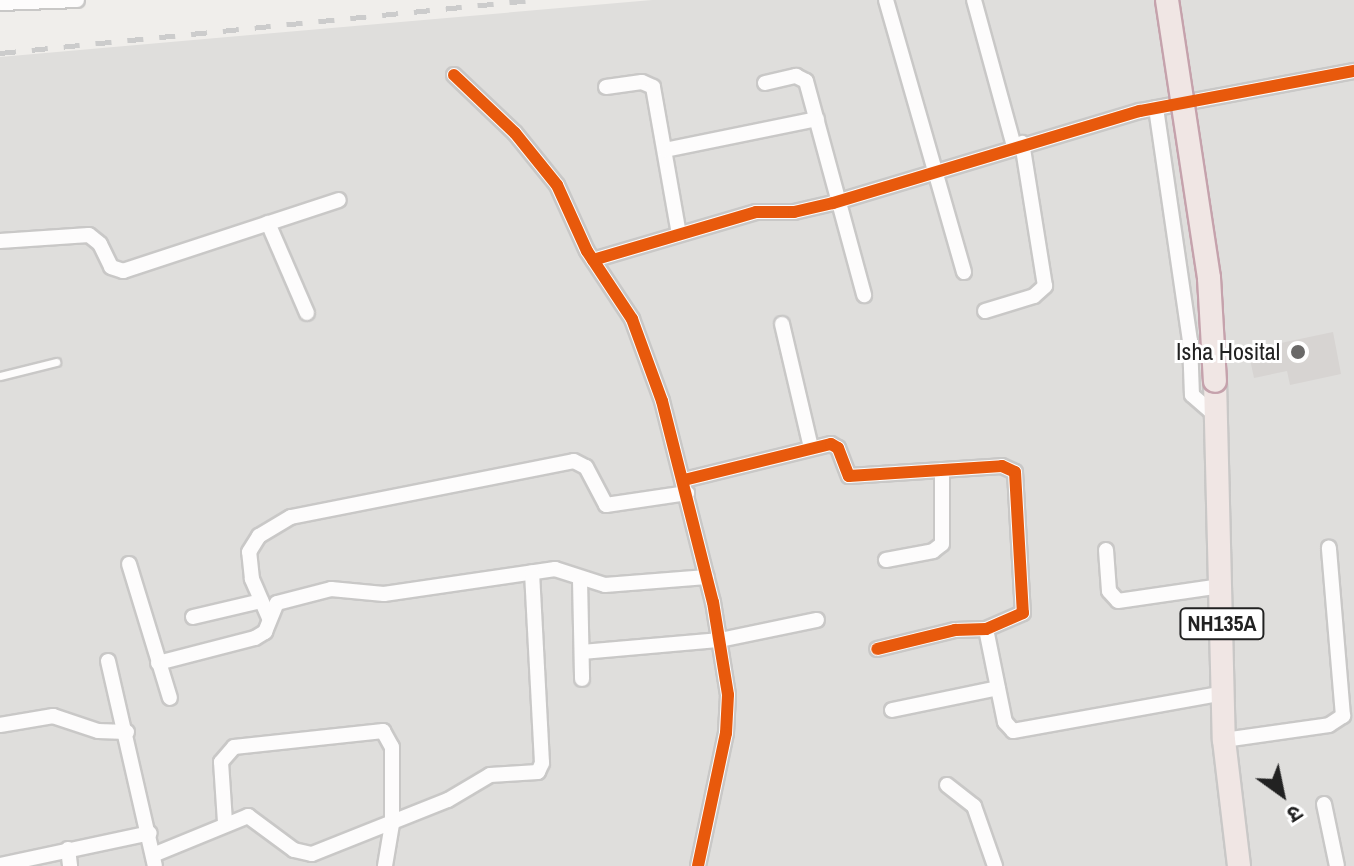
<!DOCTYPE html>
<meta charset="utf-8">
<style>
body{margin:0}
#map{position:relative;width:1354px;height:866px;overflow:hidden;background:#f0eeeb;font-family:"Archivo Narrow","Noto Sans Devanagari",sans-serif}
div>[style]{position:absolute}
.residential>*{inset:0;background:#dfdedc}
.building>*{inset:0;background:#d7d4d2}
.roads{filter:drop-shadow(2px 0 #c9c8c7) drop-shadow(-2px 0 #c9c8c7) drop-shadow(0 2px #c9c8c7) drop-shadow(0 -2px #c9c8c7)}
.service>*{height:7px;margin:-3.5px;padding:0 3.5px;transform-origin:3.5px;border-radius:3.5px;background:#fdfcfc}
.minor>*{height:14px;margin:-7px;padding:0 7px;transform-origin:7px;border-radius:7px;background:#fdfcfc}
.trunk>*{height:22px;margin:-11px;padding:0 11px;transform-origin:11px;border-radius:11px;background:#f0e6e4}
.rail>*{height:5px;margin-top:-2.5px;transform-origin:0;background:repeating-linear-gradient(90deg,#ccc 0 16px,transparent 0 32px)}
.bridges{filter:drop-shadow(2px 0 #c5a2ac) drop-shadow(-2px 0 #c5a2ac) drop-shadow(0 2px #c5a2ac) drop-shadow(0 -2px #c5a2ac)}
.trunk-bridge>*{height:22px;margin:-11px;padding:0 11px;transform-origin:11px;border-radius:11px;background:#f0e6e4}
.cycleway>*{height:12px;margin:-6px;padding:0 6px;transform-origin:6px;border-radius:6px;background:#e8590c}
.dots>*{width:22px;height:22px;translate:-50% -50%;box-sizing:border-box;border:4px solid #fff;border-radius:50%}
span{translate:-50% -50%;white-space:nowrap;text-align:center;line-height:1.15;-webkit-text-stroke:6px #fff;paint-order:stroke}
.shield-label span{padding:2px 6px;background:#fff;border:2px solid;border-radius:6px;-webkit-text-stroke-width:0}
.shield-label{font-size:22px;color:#222;font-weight:700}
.poi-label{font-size:24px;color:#222}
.right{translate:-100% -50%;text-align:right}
.north{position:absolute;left:1242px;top:754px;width:80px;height:80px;-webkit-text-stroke:6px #fff;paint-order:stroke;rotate:147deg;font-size:22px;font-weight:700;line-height:32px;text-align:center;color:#222}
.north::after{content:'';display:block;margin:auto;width:28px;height:36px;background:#222;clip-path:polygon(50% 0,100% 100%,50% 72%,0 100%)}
</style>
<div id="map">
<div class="residential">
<i style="clip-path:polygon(652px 0,1354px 0,1354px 866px,0 866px,0 57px)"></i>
</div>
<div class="building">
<i style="clip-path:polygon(1333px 332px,1341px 374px,1290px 385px,1287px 371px,1254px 378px,1248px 350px)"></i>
</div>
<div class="roads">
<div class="service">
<i style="left:0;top:376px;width:58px;rotate:-14deg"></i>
</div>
<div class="minor">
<i style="left:886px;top:0;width:283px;rotate:74deg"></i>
<i style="left:974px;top:0;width:151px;rotate:74.7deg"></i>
<i style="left:0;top:3px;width:77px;rotate:-2.2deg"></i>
<i style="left:454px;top:75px;width:84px;rotate:43.6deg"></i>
<i style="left:515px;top:133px;width:67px;rotate:51.1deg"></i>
<i style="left:557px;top:185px;width:72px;rotate:65.6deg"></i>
<i style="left:587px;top:251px;width:82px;rotate:56.5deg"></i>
<i style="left:632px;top:319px;width:87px;rotate:69.9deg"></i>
<i style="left:662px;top:401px;width:207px;rotate:75.8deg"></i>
<i style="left:713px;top:602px;width:94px;rotate:80.8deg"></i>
<i style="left:728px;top:695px;width:38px;rotate:93deg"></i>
<i style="left:726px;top:733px;width:136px;rotate:101.9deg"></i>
<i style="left:765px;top:83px;width:32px;rotate:-13deg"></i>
<i style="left:796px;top:76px;width:11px;rotate:27deg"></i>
<i style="left:806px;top:81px;width:222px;rotate:74.8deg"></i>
<i style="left:606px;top:87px;width:36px;rotate:-8deg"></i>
<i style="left:642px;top:82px;width:12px;rotate:24deg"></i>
<i style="left:653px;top:87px;width:149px;rotate:80deg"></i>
<i style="left:1156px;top:108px;width:235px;rotate:81.7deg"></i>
<i style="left:1190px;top:341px;width:54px;rotate:87.9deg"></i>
<i style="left:1192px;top:395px;width:32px;rotate:41deg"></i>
<i style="left:665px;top:150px;width:155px;rotate:-11.5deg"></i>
<i style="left:268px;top:223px;width:98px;rotate:66.6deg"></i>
<i style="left:0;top:241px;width:89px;rotate:-3.9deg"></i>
<i style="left:89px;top:235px;width:14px;rotate:39deg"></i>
<i style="left:100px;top:244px;width:25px;rotate:64deg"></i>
<i style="left:111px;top:267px;width:13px;rotate:18deg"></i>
<i style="left:123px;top:271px;width:227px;rotate:-18.2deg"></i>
<i style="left:593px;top:260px;width:170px;rotate:-16.4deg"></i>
<i style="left:756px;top:212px;width:38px"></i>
<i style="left:794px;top:212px;width:40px;rotate:-13deg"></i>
<i style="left:833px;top:203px;width:320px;rotate:-16.7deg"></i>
<i style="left:1140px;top:111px;width:218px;rotate:-10.6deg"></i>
<i style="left:985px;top:311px;width:51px;rotate:-17deg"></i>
<i style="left:1034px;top:296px;width:15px;rotate:-42deg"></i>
<i style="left:1045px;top:286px;width:145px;rotate:-99.1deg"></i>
<i style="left:782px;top:324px;width:127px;rotate:76.8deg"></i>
<i style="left:684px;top:480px;width:151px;rotate:-13.8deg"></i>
<i style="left:831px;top:444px;width:8px;rotate:30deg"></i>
<i style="left:838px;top:448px;width:30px;rotate:69deg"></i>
<i style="left:849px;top:476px;width:153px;rotate:-3.7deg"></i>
<i style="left:1002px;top:466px;width:14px;rotate:25deg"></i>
<i style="left:1015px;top:472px;width:141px;rotate:86.8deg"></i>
<i style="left:1023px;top:613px;width:40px;rotate:156.6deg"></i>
<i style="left:986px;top:629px;width:31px;rotate:178deg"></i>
<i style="left:955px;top:630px;width:80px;rotate:166.3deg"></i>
<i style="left:1106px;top:550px;width:41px;rotate:85.8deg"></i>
<i style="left:1109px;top:591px;width:13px;rotate:48deg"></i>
<i style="left:1118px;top:601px;width:104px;rotate:-8.3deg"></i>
<i style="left:886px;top:560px;width:48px;rotate:-10.8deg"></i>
<i style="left:933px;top:551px;width:11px;rotate:-38deg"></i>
<i style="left:942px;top:544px;width:74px;rotate:-90deg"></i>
<i style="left:129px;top:564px;width:140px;rotate:73deg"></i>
<i style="left:580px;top:580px;width:99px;rotate:88.8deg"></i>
<i style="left:193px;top:617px;width:70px;rotate:-13.2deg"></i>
<i style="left:269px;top:618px;width:43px;rotate:-113.6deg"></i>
<i style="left:252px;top:579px;width:27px;rotate:-96deg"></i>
<i style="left:249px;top:552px;width:19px;rotate:-58deg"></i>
<i style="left:259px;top:536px;width:37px;rotate:-31deg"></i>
<i style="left:291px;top:517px;width:288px;rotate:-11.2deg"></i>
<i style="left:574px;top:461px;width:13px;rotate:27deg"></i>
<i style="left:586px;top:467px;width:43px;rotate:62.2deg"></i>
<i style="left:606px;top:505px;width:82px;rotate:-8.4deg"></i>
<i style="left:986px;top:629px;width:95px;rotate:78.5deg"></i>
<i style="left:1005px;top:722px;width:12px;rotate:48deg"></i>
<i style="left:1013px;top:731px;width:214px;rotate:-10.2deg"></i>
<i style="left:582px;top:652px;width:139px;rotate:-5deg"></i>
<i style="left:720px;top:640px;width:99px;rotate:-11.7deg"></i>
<i style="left:108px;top:661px;width:210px;rotate:77.1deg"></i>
<i style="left:158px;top:663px;width:100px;rotate:-14.5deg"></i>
<i style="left:255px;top:638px;width:12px;rotate:-31deg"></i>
<i style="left:265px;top:632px;width:31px;rotate:-68deg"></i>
<i style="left:277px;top:603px;width:56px;rotate:-14.5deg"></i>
<i style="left:331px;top:589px;width:53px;rotate:5.4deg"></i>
<i style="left:384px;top:594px;width:173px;rotate:-8.3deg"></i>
<i style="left:555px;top:569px;width:52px;rotate:17.7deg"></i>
<i style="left:605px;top:585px;width:102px;rotate:-4.5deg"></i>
<i style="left:892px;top:710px;width:108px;rotate:-11.7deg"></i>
<i style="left:0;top:725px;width:54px;rotate:-9.6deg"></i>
<i style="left:53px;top:716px;width:47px;rotate:18.4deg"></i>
<i style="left:98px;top:731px;width:29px;rotate:2deg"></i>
<i style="left:1224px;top:740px;width:106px;rotate:-8.1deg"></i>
<i style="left:1329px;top:725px;width:17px;rotate:-33deg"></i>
<i style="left:1343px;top:716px;width:169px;rotate:-94.8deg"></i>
<i style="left:947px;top:785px;width:34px;rotate:38deg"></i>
<i style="left:974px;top:806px;width:64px;rotate:70.7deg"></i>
<i style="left:1324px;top:804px;width:63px;rotate:78.2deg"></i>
<i style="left:225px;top:822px;width:60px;rotate:-93.8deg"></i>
<i style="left:221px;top:762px;width:20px;rotate:-49deg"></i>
<i style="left:234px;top:747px;width:150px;rotate:-6.1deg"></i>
<i style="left:383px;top:731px;width:18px;rotate:61deg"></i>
<i style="left:392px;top:747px;width:77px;rotate:90deg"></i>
<i style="left:392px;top:824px;width:43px;rotate:99.5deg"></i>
<i style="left:68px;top:849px;width:17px;rotate:83deg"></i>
<i style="left:153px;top:855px;width:103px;rotate:-22.3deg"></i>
<i style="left:248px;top:816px;width:57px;rotate:36.5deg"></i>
<i style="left:294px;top:850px;width:18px;rotate:13deg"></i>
<i style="left:312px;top:854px;width:146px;rotate:-21.7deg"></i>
<i style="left:448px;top:800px;width:49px;rotate:-30.8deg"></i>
<i style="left:490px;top:775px;width:48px;rotate:-3.6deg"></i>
<i style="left:538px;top:772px;width:10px;rotate:-66deg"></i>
<i style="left:542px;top:763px;width:191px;rotate:-93deg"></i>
<i style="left:0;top:865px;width:153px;rotate:-12deg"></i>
</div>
<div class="trunk">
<i style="left:1215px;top:381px;width:359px;rotate:88.6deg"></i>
<i style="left:1224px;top:740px;width:127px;rotate:83.2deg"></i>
</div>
</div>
<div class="rail">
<i style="left:0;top:53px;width:535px;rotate:-5.69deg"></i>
</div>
<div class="bridges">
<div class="trunk-bridge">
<i style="left:1167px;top:0;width:281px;rotate:81.4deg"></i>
<i style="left:1209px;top:278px;width:103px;rotate:86.7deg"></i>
</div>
</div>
<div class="cycleway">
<i style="left:454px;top:75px;width:84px;rotate:43.6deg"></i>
<i style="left:515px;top:133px;width:67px;rotate:51.1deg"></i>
<i style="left:557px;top:185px;width:72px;rotate:65.6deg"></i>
<i style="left:587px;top:251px;width:82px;rotate:56.5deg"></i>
<i style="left:632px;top:319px;width:87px;rotate:69.9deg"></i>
<i style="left:662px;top:401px;width:207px;rotate:75.8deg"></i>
<i style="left:713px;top:602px;width:94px;rotate:80.8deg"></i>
<i style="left:728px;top:695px;width:38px;rotate:93deg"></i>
<i style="left:726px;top:733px;width:136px;rotate:101.9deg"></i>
<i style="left:593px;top:260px;width:170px;rotate:-16.4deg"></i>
<i style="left:756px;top:212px;width:38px"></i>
<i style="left:794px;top:212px;width:40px;rotate:-13deg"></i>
<i style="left:833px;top:203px;width:320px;rotate:-16.7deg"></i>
<i style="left:1140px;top:111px;width:218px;rotate:-10.6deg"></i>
<i style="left:684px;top:480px;width:151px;rotate:-13.8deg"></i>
<i style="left:831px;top:444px;width:8px;rotate:30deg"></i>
<i style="left:838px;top:448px;width:30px;rotate:69deg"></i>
<i style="left:849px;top:476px;width:153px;rotate:-3.7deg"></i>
<i style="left:1002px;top:466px;width:14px;rotate:25deg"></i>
<i style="left:1015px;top:472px;width:141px;rotate:86.8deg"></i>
<i style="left:1023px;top:613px;width:40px;rotate:156.6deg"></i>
<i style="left:986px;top:629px;width:31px;rotate:178deg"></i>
<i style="left:955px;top:630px;width:80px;rotate:166.3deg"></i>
</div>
<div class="dots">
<i style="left:1298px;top:352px;background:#6a6968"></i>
</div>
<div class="shield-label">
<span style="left:1222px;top:624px">NH135A</span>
</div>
<div class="poi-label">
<span class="right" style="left:1280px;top:352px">Isha Hosital</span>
</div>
<div class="north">उ</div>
</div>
